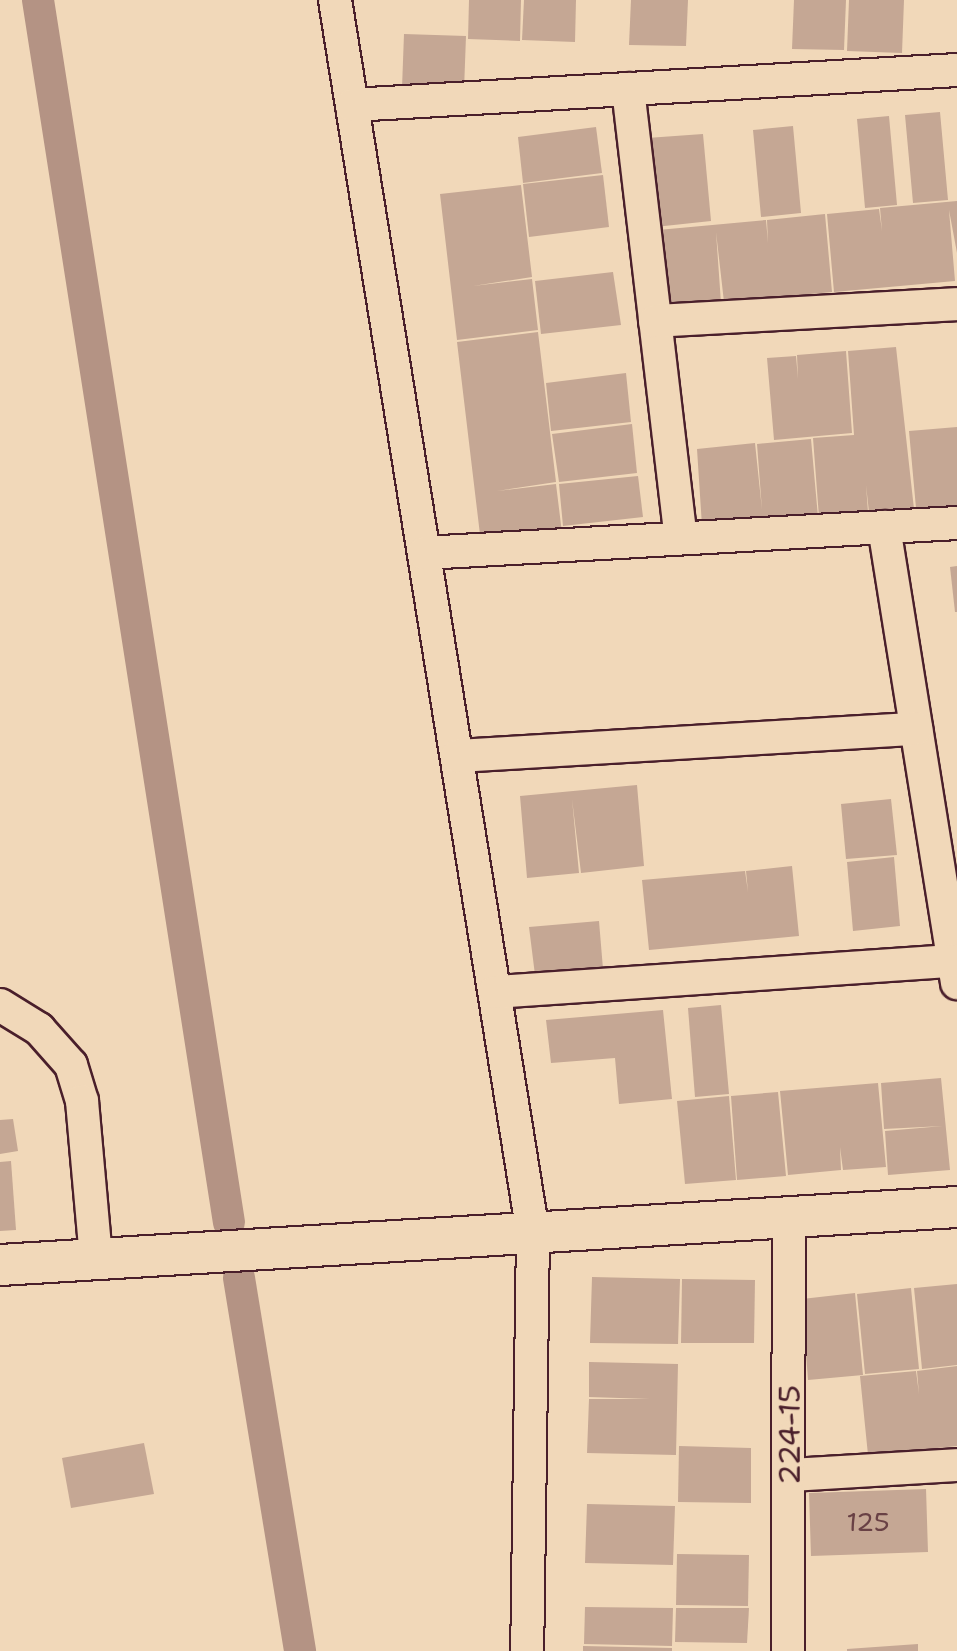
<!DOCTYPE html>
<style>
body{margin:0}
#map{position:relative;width:957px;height:1651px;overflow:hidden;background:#f1d8b9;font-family:"Shantell Sans",sans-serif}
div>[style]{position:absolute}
.canal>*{height:32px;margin:-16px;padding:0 16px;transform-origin:16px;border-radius:16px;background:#b49384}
.building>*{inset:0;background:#c5a794}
.roads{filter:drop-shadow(2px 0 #4a1f2b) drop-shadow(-2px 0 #4a1f2b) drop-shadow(0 2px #4a1f2b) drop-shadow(0 -2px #4a1f2b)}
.minor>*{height:32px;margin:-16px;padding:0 16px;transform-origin:16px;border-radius:16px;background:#f1d8b9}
.tertiary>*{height:40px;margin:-20px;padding:0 20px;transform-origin:20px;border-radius:20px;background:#f1d8b9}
span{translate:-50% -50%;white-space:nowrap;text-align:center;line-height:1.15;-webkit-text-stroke:7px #f1d8b9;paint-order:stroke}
.number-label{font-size:26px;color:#694145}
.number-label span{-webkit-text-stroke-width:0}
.street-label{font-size:30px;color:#4a1f2b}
</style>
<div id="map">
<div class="canal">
<i style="left:38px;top:0;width:1237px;rotate:81.12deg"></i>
<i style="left:239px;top:1278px;width:378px;rotate:80.7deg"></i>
</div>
<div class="building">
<i style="clip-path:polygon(469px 0,521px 0,520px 41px,468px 39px)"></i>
<i style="clip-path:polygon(524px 0,576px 0,575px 42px,522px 40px)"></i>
<i style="clip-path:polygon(631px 0,688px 0,686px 46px,629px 45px)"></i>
<i style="clip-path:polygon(794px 0,846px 0,844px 50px,792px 49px)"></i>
<i style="clip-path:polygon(849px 0,904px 0,902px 53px,847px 51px)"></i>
<i style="clip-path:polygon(404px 34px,466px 36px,464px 90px,402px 88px)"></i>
<i style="clip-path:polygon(940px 112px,948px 200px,913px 203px,905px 115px)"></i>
<i style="clip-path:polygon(889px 116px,897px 205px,865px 208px,857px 119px)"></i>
<i style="clip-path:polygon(793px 126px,801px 213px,761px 217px,753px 130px)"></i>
<i style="clip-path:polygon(596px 127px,602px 173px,523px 183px,518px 137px)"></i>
<i style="clip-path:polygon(703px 134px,711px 221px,655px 227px,647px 138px)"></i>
<i style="clip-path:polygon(603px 175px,609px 227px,529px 237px,523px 184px)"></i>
<i style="clip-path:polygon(521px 185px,532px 277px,473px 286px,532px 279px,538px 330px,457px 340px,440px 194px)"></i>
<i style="clip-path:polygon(957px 201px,957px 253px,949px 210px,955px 281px,834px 292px,827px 214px,879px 209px,882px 231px,880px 208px)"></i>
<i style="clip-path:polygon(825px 214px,832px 292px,724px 302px,716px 232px,721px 303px,664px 307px,658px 230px,766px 220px,768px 243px,767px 220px)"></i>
<i style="clip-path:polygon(613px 272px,621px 325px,541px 334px,535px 281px)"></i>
<i style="clip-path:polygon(538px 332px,556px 482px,497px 491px,556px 484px,562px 533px,481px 543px,457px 342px)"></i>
<i style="clip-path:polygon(896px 347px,914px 509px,869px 512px,866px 485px,868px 512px,819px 517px,813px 438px,854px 435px,848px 351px)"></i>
<i style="clip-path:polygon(846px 351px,852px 433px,774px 440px,767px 358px,796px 356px,798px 379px,797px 355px)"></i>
<i style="clip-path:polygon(626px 373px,631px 422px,551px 431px,546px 383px)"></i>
<i style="clip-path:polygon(632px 424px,637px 473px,559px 482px,552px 434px)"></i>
<i style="clip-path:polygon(957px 427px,957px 506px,916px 508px,909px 431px)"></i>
<i style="clip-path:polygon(811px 439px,818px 517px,702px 526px,697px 449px,755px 443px,762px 510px,757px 444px)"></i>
<i style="clip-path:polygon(638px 476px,643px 517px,563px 526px,559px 484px)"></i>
<i style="clip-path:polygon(957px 566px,957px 612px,955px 612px,950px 567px)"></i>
<i style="clip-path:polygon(637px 785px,644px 866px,581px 873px,572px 799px,579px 873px,527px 878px,520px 796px)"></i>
<i style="clip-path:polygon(891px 799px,897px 855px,846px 859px,841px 804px)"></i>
<i style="clip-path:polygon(894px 857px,900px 926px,853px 931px,847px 862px)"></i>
<i style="clip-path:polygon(792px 866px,799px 936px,649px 950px,642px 880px,745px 871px,748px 892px,746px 871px)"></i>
<i style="clip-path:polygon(599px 921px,603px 969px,535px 975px,529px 927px)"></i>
<i style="clip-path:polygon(721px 1005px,729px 1094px,695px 1097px,688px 1008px)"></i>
<i style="clip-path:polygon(663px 1010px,672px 1099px,619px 1104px,615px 1058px,551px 1063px,546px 1020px)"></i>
<i style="clip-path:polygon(941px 1078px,950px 1170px,888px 1175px,885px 1131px,943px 1126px,884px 1129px,881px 1083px)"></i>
<i style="clip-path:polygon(878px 1083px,886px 1167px,843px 1170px,840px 1147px,841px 1170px,788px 1175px,780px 1091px)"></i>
<i style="clip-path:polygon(778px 1092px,786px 1176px,737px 1180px,731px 1096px)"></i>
<i style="clip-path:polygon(729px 1096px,736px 1180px,685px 1184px,677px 1101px)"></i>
<i style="clip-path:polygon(13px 1119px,18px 1151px,0 1154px,0 1120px)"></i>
<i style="clip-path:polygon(11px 1161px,16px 1230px,0 1231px,0 1162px)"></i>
<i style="clip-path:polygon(592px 1277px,680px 1279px,678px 1344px,590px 1343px)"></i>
<i style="clip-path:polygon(682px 1279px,755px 1280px,754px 1343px,681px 1343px)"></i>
<i style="clip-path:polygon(957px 1284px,957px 1365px,922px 1369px,914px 1288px)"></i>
<i style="clip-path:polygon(911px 1288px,919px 1369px,865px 1374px,857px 1294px)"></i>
<i style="clip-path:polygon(855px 1293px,863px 1375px,808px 1380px,802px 1299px)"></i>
<i style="clip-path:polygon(589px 1362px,678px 1364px,676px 1455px,587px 1453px,589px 1399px,650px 1399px,589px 1397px)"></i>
<i style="clip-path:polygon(957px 1366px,957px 1446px,868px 1455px,860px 1376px,916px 1371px,919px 1394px,917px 1371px)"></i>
<i style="clip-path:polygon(144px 1443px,154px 1494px,71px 1508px,62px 1458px)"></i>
<i style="clip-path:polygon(679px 1446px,751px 1448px,751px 1503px,678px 1502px)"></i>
<i style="clip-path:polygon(926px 1489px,928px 1552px,811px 1556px,809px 1493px)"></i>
<i style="clip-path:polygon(587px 1504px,675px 1506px,673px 1565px,585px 1563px)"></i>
<i style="clip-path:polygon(677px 1554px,749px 1555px,748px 1606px,676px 1605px)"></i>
<i style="clip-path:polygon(585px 1607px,673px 1608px,672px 1646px,584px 1644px)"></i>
<i style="clip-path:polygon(676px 1608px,749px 1608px,747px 1643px,675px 1642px)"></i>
<i style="clip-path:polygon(918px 1644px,918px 1651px,847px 1651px,847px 1649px)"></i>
<i style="clip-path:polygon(583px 1646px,672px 1648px,672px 1651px,583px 1651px)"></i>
</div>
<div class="roads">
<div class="minor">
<i style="left:335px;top:0;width:1249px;rotate:80.88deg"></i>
<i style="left:533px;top:1233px;width:418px;rotate:90.8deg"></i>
<i style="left:628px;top:89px;width:452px;rotate:83.3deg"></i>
<i style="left:352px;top:105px;width:606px;rotate:-3.31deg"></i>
<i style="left:655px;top:321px;width:302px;rotate:-3.2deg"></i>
<i style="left:884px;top:527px;width:462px;rotate:80.9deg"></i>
<i style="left:424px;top:553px;width:534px;rotate:-3.22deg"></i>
<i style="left:457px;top:756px;width:460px;rotate:-3.4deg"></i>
<i style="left:495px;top:992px;width:460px;rotate:-3.9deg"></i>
<i style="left:0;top:1005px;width:46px;rotate:31.6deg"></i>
<i style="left:39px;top:1029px;width:48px;rotate:48.4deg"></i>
<i style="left:71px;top:1065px;width:38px;rotate:73deg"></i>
<i style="left:82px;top:1101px;width:159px;rotate:84.9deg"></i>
<i style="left:790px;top:1475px;width:167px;rotate:-3.4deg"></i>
<i style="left:788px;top:1651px;width:433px;rotate:-89.9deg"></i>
</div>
<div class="tertiary">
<i style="left:0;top:1265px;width:959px;rotate:-3.47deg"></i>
</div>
</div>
<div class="number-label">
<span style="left:868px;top:1522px">125</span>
</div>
<div class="street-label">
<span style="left:790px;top:1435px;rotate:-90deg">224-15</span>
</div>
</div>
